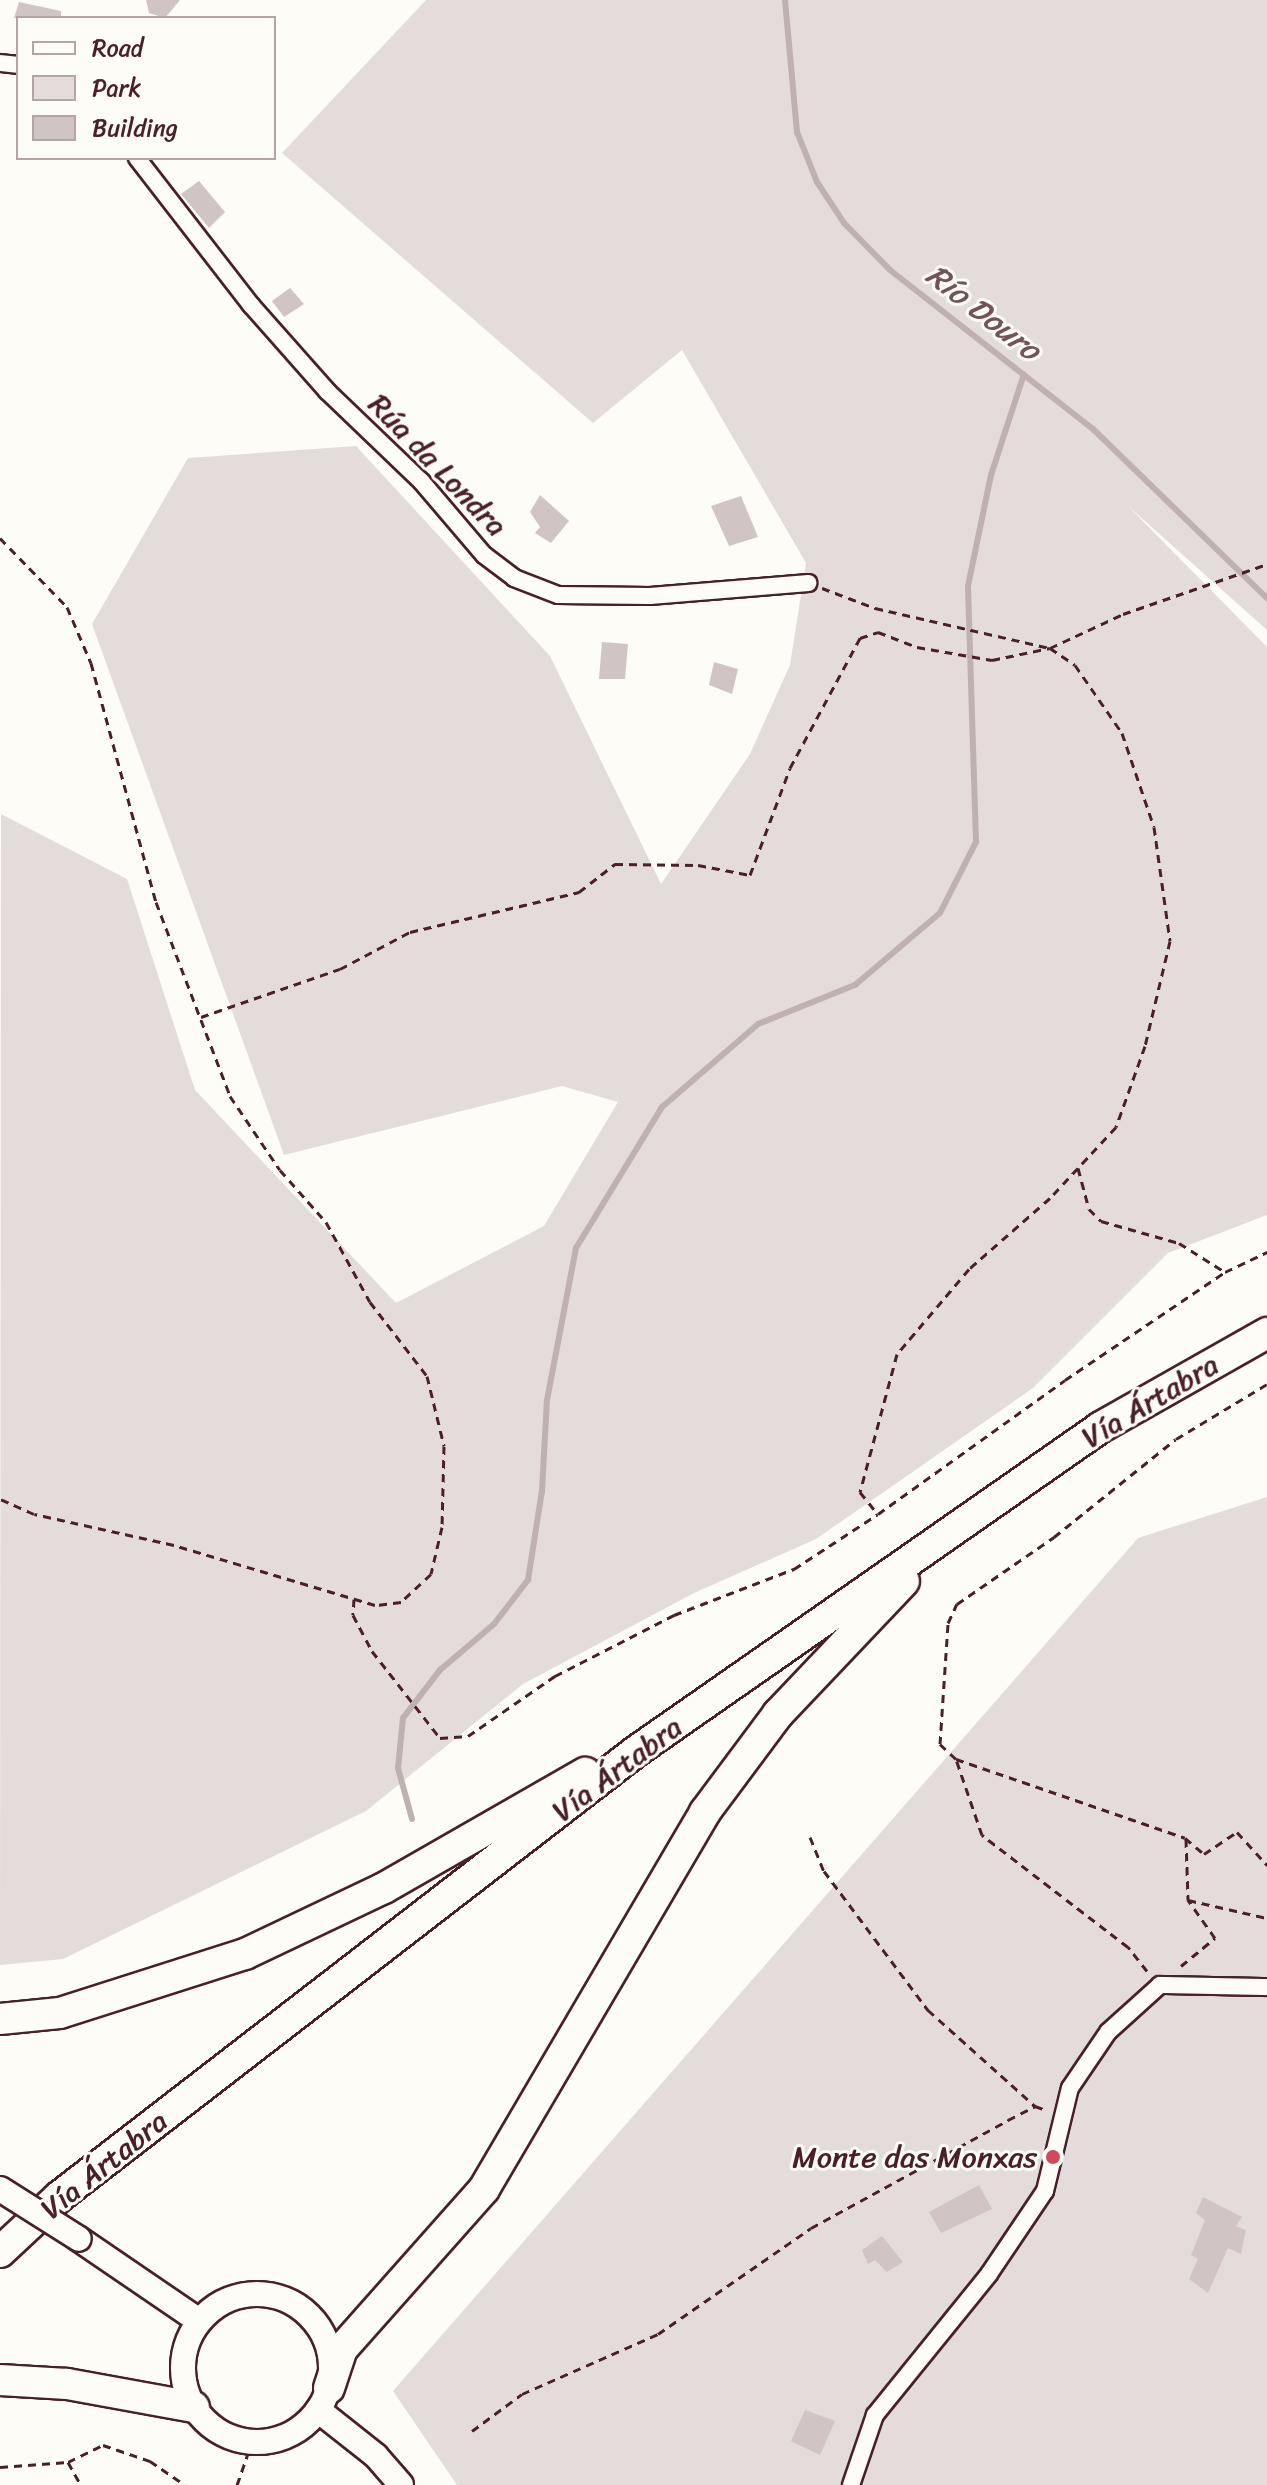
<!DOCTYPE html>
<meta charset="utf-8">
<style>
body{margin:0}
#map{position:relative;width:1267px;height:2485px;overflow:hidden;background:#fdfcf7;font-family:Sriracha,sans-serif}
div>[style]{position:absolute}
.green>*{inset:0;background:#e3dcda}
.stream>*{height:6px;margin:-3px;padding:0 3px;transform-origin:3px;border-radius:3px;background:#c0b1b1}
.building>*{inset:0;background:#d0c5c4}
.path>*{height:3px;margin-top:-1.5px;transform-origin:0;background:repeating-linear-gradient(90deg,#4a1f2b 0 8px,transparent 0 14px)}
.roads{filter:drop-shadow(2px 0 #4a1f2b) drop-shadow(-2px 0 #4a1f2b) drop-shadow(0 2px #4a1f2b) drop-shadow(0 -2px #4a1f2b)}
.street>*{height:16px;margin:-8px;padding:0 8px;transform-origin:8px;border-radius:8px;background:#fdfcf7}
.secondary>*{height:24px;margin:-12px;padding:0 12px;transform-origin:12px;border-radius:12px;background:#fdfcf7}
.secondary>.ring{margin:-12px;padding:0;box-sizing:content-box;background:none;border:24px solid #fdfcf7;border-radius:50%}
.highway>*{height:30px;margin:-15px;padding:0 15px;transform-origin:15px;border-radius:15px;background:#fdfcf7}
.bridges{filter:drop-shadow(2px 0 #4a1f2b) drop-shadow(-2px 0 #4a1f2b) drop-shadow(0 2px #4a1f2b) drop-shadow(0 -2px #4a1f2b)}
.secondary-bridge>*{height:24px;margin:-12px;padding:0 12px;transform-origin:12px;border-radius:12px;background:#fdfcf7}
.dots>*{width:22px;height:22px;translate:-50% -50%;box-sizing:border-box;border:4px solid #fdfcf7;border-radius:50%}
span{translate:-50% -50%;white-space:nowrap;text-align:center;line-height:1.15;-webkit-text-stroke:6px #fdfcf7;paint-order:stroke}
.street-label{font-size:30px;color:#4a1f2b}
.poi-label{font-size:30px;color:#4a1f2b}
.right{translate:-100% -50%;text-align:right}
.water-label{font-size:32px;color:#73525a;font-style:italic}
.legend{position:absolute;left:16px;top:16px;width:260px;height:144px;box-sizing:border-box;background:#fdfcf7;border:2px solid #b5a4a5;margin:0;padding:10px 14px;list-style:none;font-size:24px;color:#4a1f2b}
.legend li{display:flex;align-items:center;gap:16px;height:40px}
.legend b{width:40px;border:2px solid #b5a4a5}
</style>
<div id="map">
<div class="green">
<i style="clip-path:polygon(426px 0,1267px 0,1267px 630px,1128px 506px,1267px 647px,1267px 1215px,1168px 1253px,1033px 1388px,904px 1478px,816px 1539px,694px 1593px,523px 1684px,366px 1811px,63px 1959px,0 1965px,1px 814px,127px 879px,195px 1090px,396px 1303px,544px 1226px,618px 1102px,562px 1086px,284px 1155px,92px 624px,188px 458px,356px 446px,550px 656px,661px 884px,750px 754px,790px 665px,806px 563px,682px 350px,593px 423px,282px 153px)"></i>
<i style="clip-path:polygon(1267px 1497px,1267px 2485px,457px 2485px,393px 2391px,1138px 1538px)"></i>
</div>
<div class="stream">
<i style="left:785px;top:0;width:133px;rotate:84.8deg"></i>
<i style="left:797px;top:132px;width:54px;rotate:68.2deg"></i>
<i style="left:817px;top:182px;width:49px;rotate:56.6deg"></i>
<i style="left:844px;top:223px;width:66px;rotate:45.6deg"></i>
<i style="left:890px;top:270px;width:258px;rotate:38.1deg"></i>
<i style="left:1093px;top:429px;width:243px;rotate:44.2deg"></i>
<i style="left:412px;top:1819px;width:53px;rotate:-105.4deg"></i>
<i style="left:398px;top:1768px;width:50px;rotate:-84.3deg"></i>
<i style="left:403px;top:1718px;width:61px;rotate:-52.4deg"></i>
<i style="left:440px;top:1670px;width:71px;rotate:-40.4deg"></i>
<i style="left:494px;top:1624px;width:56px;rotate:-52.3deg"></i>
<i style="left:528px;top:1580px;width:90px;rotate:-81.1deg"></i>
<i style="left:542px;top:1491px;width:91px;rotate:-86.9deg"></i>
<i style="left:547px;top:1400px;width:155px;rotate:-79.2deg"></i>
<i style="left:576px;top:1248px;width:165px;rotate:-58.6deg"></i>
<i style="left:662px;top:1107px;width:127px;rotate:-40.8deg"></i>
<i style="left:758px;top:1024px;width:105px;rotate:-21.9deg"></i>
<i style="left:855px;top:985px;width:111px;rotate:-40.3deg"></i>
<i style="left:940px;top:913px;width:80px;rotate:-63.1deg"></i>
<i style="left:976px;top:842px;width:256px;rotate:-91.8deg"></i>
<i style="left:968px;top:586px;width:113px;rotate:-78.3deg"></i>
<i style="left:991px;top:475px;width:106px;rotate:-71.9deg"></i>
</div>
<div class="building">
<i style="clip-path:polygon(146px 0,180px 0,165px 18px,149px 13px)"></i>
<i style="clip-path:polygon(19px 2px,61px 11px,61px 18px,14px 18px)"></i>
<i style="clip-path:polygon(199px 181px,225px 212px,209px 228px,181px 194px)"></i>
<i style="clip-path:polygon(290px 288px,304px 304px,284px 317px,272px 301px)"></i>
<i style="clip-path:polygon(540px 495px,569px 521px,551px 543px,535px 533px,540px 527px,530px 512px)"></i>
<i style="clip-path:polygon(741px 496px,758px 537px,729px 546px,711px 506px)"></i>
<i style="clip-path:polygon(602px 642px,628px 644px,625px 679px,599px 679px)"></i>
<i style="clip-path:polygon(714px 662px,738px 669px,732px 694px,709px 685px)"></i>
<i style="clip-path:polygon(979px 2185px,992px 2209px,941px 2233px,929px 2212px)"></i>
<i style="clip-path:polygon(1203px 2197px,1242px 2217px,1236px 2226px,1246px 2230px,1241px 2254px,1228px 2248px,1208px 2293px,1189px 2279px,1198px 2259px,1191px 2255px,1205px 2220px,1196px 2213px)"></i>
<i style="clip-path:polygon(882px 2236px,903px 2262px,887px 2272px,875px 2260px,868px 2264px,862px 2250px)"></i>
<i style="clip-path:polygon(805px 2410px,835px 2421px,820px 2455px,791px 2441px)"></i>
</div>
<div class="path">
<i style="left:0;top:538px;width:96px;rotate:45.8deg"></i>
<i style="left:67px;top:607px;width:61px;rotate:66.8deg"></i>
<i style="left:91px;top:663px;width:248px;rotate:74.8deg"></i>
<i style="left:156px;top:902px;width:208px;rotate:69.1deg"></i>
<i style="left:230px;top:1096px;width:89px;rotate:56deg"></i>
<i style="left:280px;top:1170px;width:69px;rotate:48.5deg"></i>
<i style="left:326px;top:1222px;width:91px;rotate:61.2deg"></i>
<i style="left:370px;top:1302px;width:93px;rotate:52.4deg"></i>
<i style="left:427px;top:1376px;width:72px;rotate:76.3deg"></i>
<i style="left:444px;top:1446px;width:81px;rotate:91.4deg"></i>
<i style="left:442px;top:1527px;width:48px;rotate:103.2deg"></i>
<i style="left:431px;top:1574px;width:41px;rotate:137deg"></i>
<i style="left:401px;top:1602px;width:26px;rotate:173deg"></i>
<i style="left:375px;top:1605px;width:210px;rotate:-163.4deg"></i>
<i style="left:174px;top:1545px;width:143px;rotate:-167.5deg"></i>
<i style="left:34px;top:1514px;width:37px;rotate:-156deg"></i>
<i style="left:822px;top:588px;width:57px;rotate:20.7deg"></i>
<i style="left:875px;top:608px;width:180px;rotate:12.9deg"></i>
<i style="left:1050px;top:648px;width:81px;rotate:-25deg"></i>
<i style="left:1123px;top:614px;width:152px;rotate:-19.1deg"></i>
<i style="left:201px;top:1017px;width:147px;rotate:-19.1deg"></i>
<i style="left:340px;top:969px;width:79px;rotate:-27.9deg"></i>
<i style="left:410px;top:932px;width:174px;rotate:-13.3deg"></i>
<i style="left:579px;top:892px;width:46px;rotate:-37.9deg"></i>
<i style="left:615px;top:864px;width:83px;rotate:0.7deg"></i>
<i style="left:698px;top:865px;width:53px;rotate:10.9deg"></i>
<i style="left:750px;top:875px;width:114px;rotate:-69.5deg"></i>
<i style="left:790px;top:768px;width:148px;rotate:-61.7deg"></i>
<i style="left:860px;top:638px;width:19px;rotate:-18deg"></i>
<i style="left:878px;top:632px;width:42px;rotate:21deg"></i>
<i style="left:917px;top:647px;width:76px;rotate:9.8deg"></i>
<i style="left:992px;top:660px;width:59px;rotate:-11.7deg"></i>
<i style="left:1050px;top:648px;width:30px;rotate:34deg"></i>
<i style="left:1075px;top:665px;width:83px;rotate:55.3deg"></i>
<i style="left:1122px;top:733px;width:99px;rotate:71.2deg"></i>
<i style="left:1154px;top:827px;width:115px;rotate:82deg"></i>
<i style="left:1170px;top:941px;width:108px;rotate:103.4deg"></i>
<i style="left:1145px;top:1046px;width:86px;rotate:109.7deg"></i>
<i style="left:1116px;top:1127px;width:97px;rotate:132.9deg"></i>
<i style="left:1050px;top:1198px;width:108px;rotate:138.8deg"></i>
<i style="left:969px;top:1269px;width:111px;rotate:130.3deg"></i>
<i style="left:897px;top:1354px;width:143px;rotate:105deg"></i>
<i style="left:860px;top:1492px;width:28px;rotate:51deg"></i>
<i style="left:878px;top:1514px;width:230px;rotate:-35.6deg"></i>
<i style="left:1065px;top:1380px;width:193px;rotate:-34deg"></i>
<i style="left:1225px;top:1272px;width:47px;rotate:-25.5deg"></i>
<i style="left:1078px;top:1168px;width:42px;rotate:75deg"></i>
<i style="left:1089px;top:1209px;width:17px;rotate:45deg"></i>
<i style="left:1101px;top:1221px;width:81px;rotate:15.8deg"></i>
<i style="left:1179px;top:1243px;width:54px;rotate:32.2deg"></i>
<i style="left:354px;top:1599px;width:16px;rotate:94deg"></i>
<i style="left:353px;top:1615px;width:41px;rotate:62.2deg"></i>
<i style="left:372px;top:1651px;width:110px;rotate:52deg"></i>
<i style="left:440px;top:1738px;width:28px;rotate:-4deg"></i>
<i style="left:468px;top:1736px;width:106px;rotate:-34.6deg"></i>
<i style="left:555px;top:1676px;width:134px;rotate:-27.1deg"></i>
<i style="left:674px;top:1615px;width:129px;rotate:-21deg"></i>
<i style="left:794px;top:1569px;width:100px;rotate:-33.2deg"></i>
<i style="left:956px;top:1759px;width:242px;rotate:19deg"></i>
<i style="left:1185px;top:1838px;width:25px;rotate:40deg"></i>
<i style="left:1204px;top:1854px;width:40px;rotate:-34deg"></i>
<i style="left:1237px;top:1832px;width:45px;rotate:47.7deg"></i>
<i style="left:810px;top:1837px;width:37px;rotate:68deg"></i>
<i style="left:824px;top:1871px;width:174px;rotate:53.2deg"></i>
<i style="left:928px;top:2010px;width:144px;rotate:41.9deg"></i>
<i style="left:1186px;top:1839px;width:61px;rotate:88.1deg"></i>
<i style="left:1181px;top:1966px;width:44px;rotate:-39.5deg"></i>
<i style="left:1215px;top:1938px;width:47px;rotate:-125.4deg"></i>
<i style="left:1188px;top:1900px;width:81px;rotate:12.8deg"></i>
<i style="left:1147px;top:1971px;width:31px;rotate:-128deg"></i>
<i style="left:1128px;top:1947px;width:184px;rotate:-142.5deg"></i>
<i style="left:982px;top:1835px;width:80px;rotate:-108.9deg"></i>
<i style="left:956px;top:1759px;width:22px;rotate:-137deg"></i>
<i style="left:940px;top:1744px;width:121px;rotate:-86.2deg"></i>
<i style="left:948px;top:1623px;width:21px;rotate:-65deg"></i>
<i style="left:957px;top:1604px;width:118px;rotate:-34.6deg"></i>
<i style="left:1054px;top:1537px;width:156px;rotate:-38.8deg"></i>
<i style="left:1176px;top:1439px;width:106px;rotate:-31.1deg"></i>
<i style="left:472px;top:2431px;width:62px;rotate:-36.5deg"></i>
<i style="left:522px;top:2394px;width:149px;rotate:-23.8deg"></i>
<i style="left:658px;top:2334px;width:186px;rotate:-34.7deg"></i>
<i style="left:811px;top:2228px;width:225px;rotate:-28.7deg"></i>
<i style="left:1008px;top:2120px;width:30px;rotate:-27deg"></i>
<i style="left:1035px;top:2106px;width:12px;rotate:20deg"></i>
<i style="left:68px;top:2462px;width:26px;rotate:61deg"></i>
<i style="left:0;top:2467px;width:68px;rotate:-4.2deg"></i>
<i style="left:68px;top:2462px;width:39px;rotate:-26deg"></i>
<i style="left:103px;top:2445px;width:50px;rotate:18.8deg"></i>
<i style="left:150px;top:2461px;width:42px;rotate:34.4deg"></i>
<i style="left:237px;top:2485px;width:46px;rotate:-70.8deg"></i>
</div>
<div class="roads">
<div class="street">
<i style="left:0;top:63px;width:18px;rotate:6deg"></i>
<i style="left:137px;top:158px;width:186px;rotate:52.2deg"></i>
<i style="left:251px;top:305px;width:115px;rotate:48.5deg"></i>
<i style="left:327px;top:391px;width:130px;rotate:43.8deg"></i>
<i style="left:421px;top:481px;width:97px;rotate:49.6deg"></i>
<i style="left:484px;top:555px;width:38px;rotate:37deg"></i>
<i style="left:514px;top:578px;width:47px;rotate:21.1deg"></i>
<i style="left:558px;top:595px;width:92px;rotate:0.6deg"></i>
<i style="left:650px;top:596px;width:159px;rotate:-4.7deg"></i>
<i style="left:851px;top:2485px;width:74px;rotate:-71.1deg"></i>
<i style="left:875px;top:2415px;width:181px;rotate:-51deg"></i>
<i style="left:989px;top:2274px;width:100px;rotate:-56deg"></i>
<i style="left:1045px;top:2191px;width:106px;rotate:-76.4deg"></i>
<i style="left:1070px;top:2088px;width:68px;rotate:-55.8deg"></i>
<i style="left:1108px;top:2032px;width:70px;rotate:-42.1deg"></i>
<i style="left:1160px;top:1985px;width:107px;rotate:1.1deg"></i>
</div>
<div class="secondary">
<i style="left:79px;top:2239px;width:145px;rotate:34.3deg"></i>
<i class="ring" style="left:183px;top:2294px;width:124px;height:124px"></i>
<i style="left:318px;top:2410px;width:74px;rotate:38.4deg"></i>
<i style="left:376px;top:2456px;width:38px;rotate:49deg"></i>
</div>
<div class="highway">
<i style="left:0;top:2019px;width:60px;rotate:-5.7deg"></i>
<i style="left:60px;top:2013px;width:194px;rotate:-17.7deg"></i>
<i style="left:245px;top:1954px;width:154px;rotate:-25.4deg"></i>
<i style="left:384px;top:1888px;width:232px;rotate:-29.8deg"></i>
<i style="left:0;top:2252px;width:82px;rotate:-43deg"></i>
<i style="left:60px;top:2196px;width:726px;rotate:-37.67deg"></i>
<i style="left:635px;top:1752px;width:568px;rotate:-34.89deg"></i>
<i style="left:1101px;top:1427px;width:191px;rotate:-29.5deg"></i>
<i style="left:0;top:2380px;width:67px;rotate:3.4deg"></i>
<i style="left:67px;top:2384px;width:129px;rotate:10.3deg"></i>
<i style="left:329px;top:2388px;width:41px;rotate:-71.6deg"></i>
<i style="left:342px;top:2349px;width:214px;rotate:-48.4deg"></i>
<i style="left:484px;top:2189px;width:437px;rotate:-59.6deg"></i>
<i style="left:705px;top:1812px;width:122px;rotate:-53.3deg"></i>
<i style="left:778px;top:1714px;width:183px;rotate:-46.5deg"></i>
</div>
</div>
<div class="bridges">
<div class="secondary-bridge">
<i style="left:0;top:2189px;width:93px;rotate:32.3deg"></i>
</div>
</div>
<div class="dots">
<i style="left:1053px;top:2157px;background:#d1495b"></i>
</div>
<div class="street-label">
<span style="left:438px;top:465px;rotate:46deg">Rúa da Londra</span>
<span style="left:1150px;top:1401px;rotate:-31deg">Vía Ártabra</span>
<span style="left:617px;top:1769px;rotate:-37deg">Vía Ártabra</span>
<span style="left:104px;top:2165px;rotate:-39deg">Vía Ártabra</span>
</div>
<div class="poi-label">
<span class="right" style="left:1037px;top:2157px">Monte das Monxas</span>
</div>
<div class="water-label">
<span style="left:983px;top:313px;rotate:38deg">Río Douro</span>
</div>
<ul class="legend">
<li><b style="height:10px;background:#fdfcf7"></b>Road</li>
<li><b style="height:22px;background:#e3dcda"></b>Park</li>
<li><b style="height:22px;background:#d0c5c4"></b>Building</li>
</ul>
</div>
